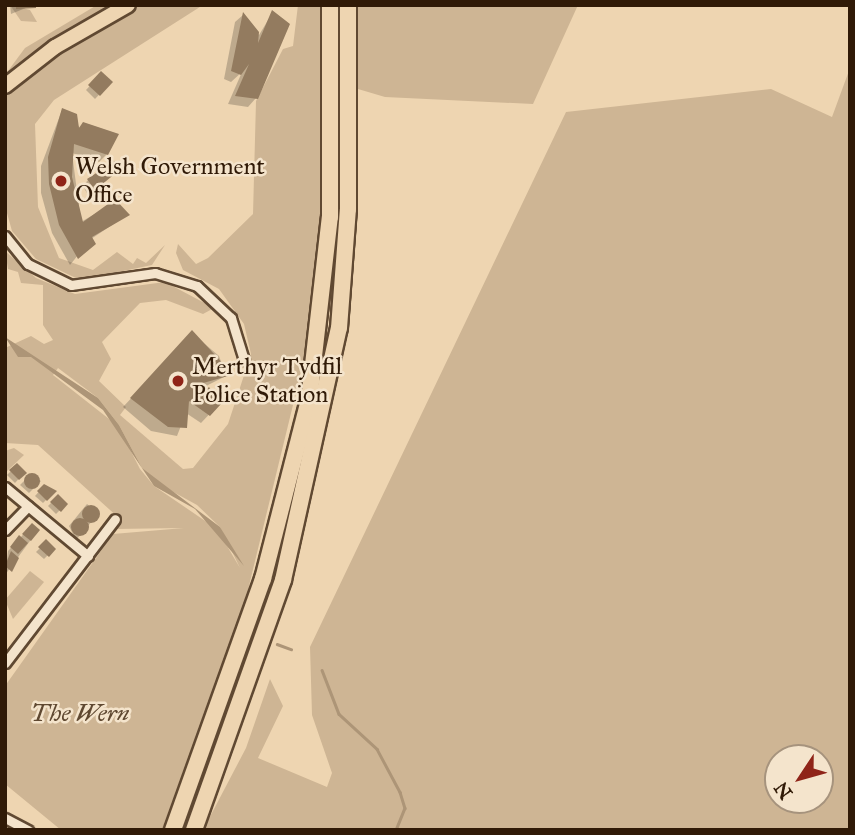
<!DOCTYPE html>
<style>
body{margin:0}
#map{position:relative;width:855px;height:835px;overflow:hidden;background:#eed5b1;font-family:"IM FELL Great Primer",serif}
div>[style]{position:absolute}
.green>*{inset:0;background:#ceb594}
.water>*{inset:0;background:#ad9577}
.shadow>*{inset:0;background:#0003}
.stream>*{height:2.5px;margin:-1.25px;padding:0 1.25px;transform-origin:1.25px;border-radius:1.25px;background:#ad9577}
.building>*{inset:0;background:#937b5f}
.round{border-radius:50%}
.roads{filter:drop-shadow(2px 0 #604932) drop-shadow(-2px 0 #604932) drop-shadow(0 2px #604932) drop-shadow(0 -2px #604932)}
.minor>*{height:9px;margin:-4.5px;padding:0 4.5px;transform-origin:4.5px;border-radius:4.5px;background:#f4e4cc}
.primary>*{height:14px;margin:-7px;padding:0 7px;transform-origin:7px;border-radius:7px;background:#eed5b1}
.trunk>*{height:16px;margin:-8px;padding:0 8px;transform-origin:8px;border-radius:8px;background:#eed5b1}
.dots>*{width:19px;height:19px;translate:-50% -50%;box-sizing:border-box;border:4px solid #f4e4cc;border-radius:50%}
span{translate:-50% -50%;white-space:nowrap;text-align:center;line-height:1.15;-webkit-text-stroke:5px #f4e4cc;paint-order:stroke}
.poi-label{font-size:24px;color:#301a07}
.left{translate:0 -50%;text-align:left}
.park-label{font-size:24px;color:#5f4831;font-style:italic}
.frame{position:absolute;inset:0;border:7px solid #301a07;pointer-events:none}
.north{position:absolute;left:764px;top:744px;width:70px;height:70px;box-sizing:border-box;background:#f4e4cc;border:2px solid #a6937d;border-radius:50%;rotate:234deg;font-size:19px;font-weight:700;line-height:28px;text-align:center;color:#301a07}
.north::after{content:'';display:block;margin:auto;width:24px;height:32px;background:#8f2418;clip-path:polygon(50% 0,100% 100%,50% 72%,0 100%)}
</style>
<div id="map">
<div class="green">
<i style="clip-path:polygon(10px 5px,30px 10px,37px 22px,21px 21px)"></i>
<i style="clip-path:polygon(97px 5px,114px 5px,5px 75px,25px 48px)"></i>
<i style="clip-path:polygon(140px 5px,203px 5px,54px 100px,35px 124px,38px 207px,59px 258px,93px 270px,117px 252px,133px 264px,137px 258px,146px 263px,165px 245px,152px 265px,80px 280px,36px 259px,12px 231px,5px 206px,5px 96px,69px 45px)"></i>
<i style="clip-path:polygon(evenodd,298px 5px,324px 5px,320px 239px,311px 331px,246px 598px,162px 830px,61px 830px,5px 784px,5px 686px,113px 534px,184px 528px,114px 529px,120px 519px,38px 445px,5px 443px,5px 348px,31px 336px,44px 344px,53px 340px,43px 325px,43px 285px,21px 283px,18px 272px,8px 269px,5px 251px,36px 278px,75px 294px,165px 282px,214px 308px,203px 314px,166px 300px,140px 303px,102px 342px,111px 359px,99px 381px,126px 407px,120px 415px,183px 469px,193px 468px,228px 424px,251px 354px,244px 324px,219px 289px,183px 270px,176px 253px,178px 244px,196px 264px,208px 258px,253px 214px,256px 101px,283px 49px,293px 46px,298px 5px,58px 368px,98px 398px,119px 425px,142px 468px,157px 483px,197px 505px,220px 527px,240px 568px,217px 529px,154px 486px,140px 469px,118px 426px,53px 375px,58px 368px)"></i>
<i style="clip-path:polygon(357px 5px,578px 5px,533px 104px,385px 97px,358px 89px)"></i>
<i style="clip-path:polygon(evenodd,850px 68px,850px 830px,203px 830px,246px 748px,270px 679px,283px 706px,258px 758px,327px 787px,332px 773px,312px 715px,310px 647px,566px 112px,771px 89px,832px 117px,850px 68px,778px 758px,820px 758px,820px 800px,778px 800px,778px 758px)"></i>
<i style="clip-path:polygon(14px 448px,24px 455px,5px 473px,5px 451px)"></i>
<i style="clip-path:polygon(30px 571px,44px 582px,13px 619px,5px 600px)"></i>
</div>
<div class="water">
<i style="clip-path:polygon(5px 337px,98px 398px,119px 425px,142px 468px,220px 527px,244px 566px,195px 509px,154px 486px,103px 410px,31px 357px,18px 357px)"></i>
</div>
<div class="shadow">
<i style="clip-path:polygon(10px 5px,33px 5px,11px 14px)"></i>
<i style="clip-path:polygon(273px 12px,256px 98px,248px 107px,228px 104px,242px 72px,231px 82px,224px 79px,235px 22px,243px 15px,259px 35px)"></i>
<i style="clip-path:polygon(101px 74px,111px 82px,95px 99px,86px 90px)"></i>
<i style="clip-path:polygon(62px 110px,107px 154px,99px 162px,72px 153px,81px 222px,115px 202px,127px 215px,91px 239px,70px 265px,52px 233px,41px 193px,41px 166px)"></i>
<i style="clip-path:polygon(106px 179px,88px 195px,83px 186px,88px 180px)"></i>
<i style="clip-path:polygon(192px 333px,219px 356px,226px 376px,198px 390px,219px 404px,201px 423px,186px 413px,177px 436px,151px 431px,123px 407px)"></i>
<i style="clip-path:polygon(17px 465px,24px 473px,15px 483px,7px 475px)"></i>
<i style="clip-path:polygon(30px 475px,41px 481px,29px 493px,20px 485px)"></i>
<i style="clip-path:polygon(44px 486px,52px 494px,43px 503px,35px 496px)"></i>
<i style="clip-path:polygon(58px 496px,66px 504px,56px 514px,48px 506px)"></i>
<i style="clip-path:polygon(87px 504px,99px 513px,76px 540px,69px 526px)"></i>
<i style="clip-path:polygon(32px 525px,38px 530px,5px 575px,8px 551px)"></i>
<i style="clip-path:polygon(46px 542px,54px 549px,44px 559px,36px 552px)"></i>
</div>
<div class="stream">
<i style="left:277px;top:644px;width:15px;rotate:20deg"></i>
<i style="left:322px;top:670px;width:47px;rotate:68.9deg"></i>
<i style="left:339px;top:714px;width:52px;rotate:42.6deg"></i>
<i style="left:377px;top:749px;width:49px;rotate:61.9deg"></i>
<i style="left:400px;top:792px;width:17px;rotate:73deg"></i>
<i style="left:405px;top:808px;width:24px;rotate:112deg"></i>
</div>
<div class="building">
<i style="clip-path:polygon(16px 5px,36px 5px,36px 8px,16px 9px)"></i>
<i style="clip-path:polygon(272px 10px,290px 24px,258px 99px,235px 96px,249px 64px,241px 75px,231px 71px,243px 12px,259px 32px,258px 43px)"></i>
<i style="clip-path:polygon(101px 71px,113px 82px,100px 96px,88px 85px)"></i>
<i style="clip-path:polygon(62px 108px,77px 114px,79px 128px,83px 122px,119px 134px,108px 155px,74px 144px,72px 177px,83px 222px,115px 199px,130px 215px,92px 237px,96px 244px,78px 259px,59px 225px,49px 184px,48px 157px)"></i>
<i style="clip-path:polygon(115px 161px,116px 173px,95px 190px,87px 179px)"></i>
<i style="clip-path:polygon(192px 330px,226px 367px,228px 376px,196px 385px,203px 393px,209px 387px,221px 404px,210px 416px,189px 401px,187px 428px,168px 427px,130px 398px)"></i>
<i style="clip-path:polygon(17px 463px,27px 473px,19px 480px,9px 470px)"></i>
<i class="round" style="left:24px;top:473px;width:16px;height:16px"></i>
<i style="clip-path:polygon(44px 484px,57px 491px,47px 501px,37px 491px)"></i>
<i style="clip-path:polygon(58px 494px,68px 504px,61px 512px,50px 502px)"></i>
<i class="round" style="left:82px;top:505px;width:18px;height:18px"></i>
<i class="round" style="left:71px;top:518px;width:18px;height:18px"></i>
<i style="clip-path:polygon(32px 523px,40px 530px,31px 541px,22px 534px)"></i>
<i style="clip-path:polygon(19px 535px,28px 543px,18px 554px,10px 547px)"></i>
<i style="clip-path:polygon(46px 539px,56px 549px,49px 557px,38px 547px)"></i>
<i style="clip-path:polygon(11px 551px,19px 558px,12px 572px,5px 566px)"></i>
</div>
<div class="roads">
<div class="minor">
<i style="left:5px;top:236px;width:36px;rotate:51deg"></i>
<i style="left:28px;top:264px;width:48px;rotate:26deg"></i>
<i style="left:71px;top:285px;width:85px;rotate:-8.1deg"></i>
<i style="left:155px;top:273px;width:44px;rotate:17.2deg"></i>
<i style="left:197px;top:286px;width:47px;rotate:43.3deg"></i>
<i style="left:231px;top:318px;width:44px;rotate:72.8deg"></i>
<i style="left:5px;top:487px;width:108px;rotate:39.7deg"></i>
<i style="left:5px;top:530px;width:33px;rotate:-46deg"></i>
<i style="left:5px;top:663px;width:181px;rotate:-52.6deg"></i>
<i style="left:5px;top:818px;width:26px;rotate:28deg"></i>
</div>
<div class="primary">
<i style="left:5px;top:86px;width:63px;rotate:-38deg"></i>
<i style="left:55px;top:47px;width:84px;rotate:-29.9deg"></i>
</div>
<div class="trunk">
<i style="left:173px;top:830px;width:267px;rotate:-70.3deg"></i>
<i style="left:263px;top:579px;width:185px;rotate:-75.6deg"></i>
<i style="left:309px;top:400px;width:184px;rotate:-83.5deg"></i>
<i style="left:330px;top:217px;width:212px;rotate:-90deg"></i>
<i style="left:194px;top:830px;width:265px;rotate:-70.4deg"></i>
<i style="left:283px;top:580px;width:258px;rotate:-77.5deg"></i>
<i style="left:339px;top:328px;width:119px;rotate:-85.7deg"></i>
<i style="left:348px;top:209px;width:204px;rotate:-90deg"></i>
</div>
</div>
<div class="dots">
<i style="left:61px;top:181px;background:#8f2418"></i>
<i style="left:178px;top:381px;background:#8f2418"></i>
</div>
<div class="poi-label">
<span class="left" style="left:75px;top:181px">Welsh Government<br>Office</span>
<span class="left" style="left:192px;top:381px">Merthyr Tydfil<br>Police Station</span>
</div>
<div class="park-label">
<span style="left:80px;top:714px">The Wern</span>
</div>
<div class="frame"></div>
<div class="north">N</div>
</div>
